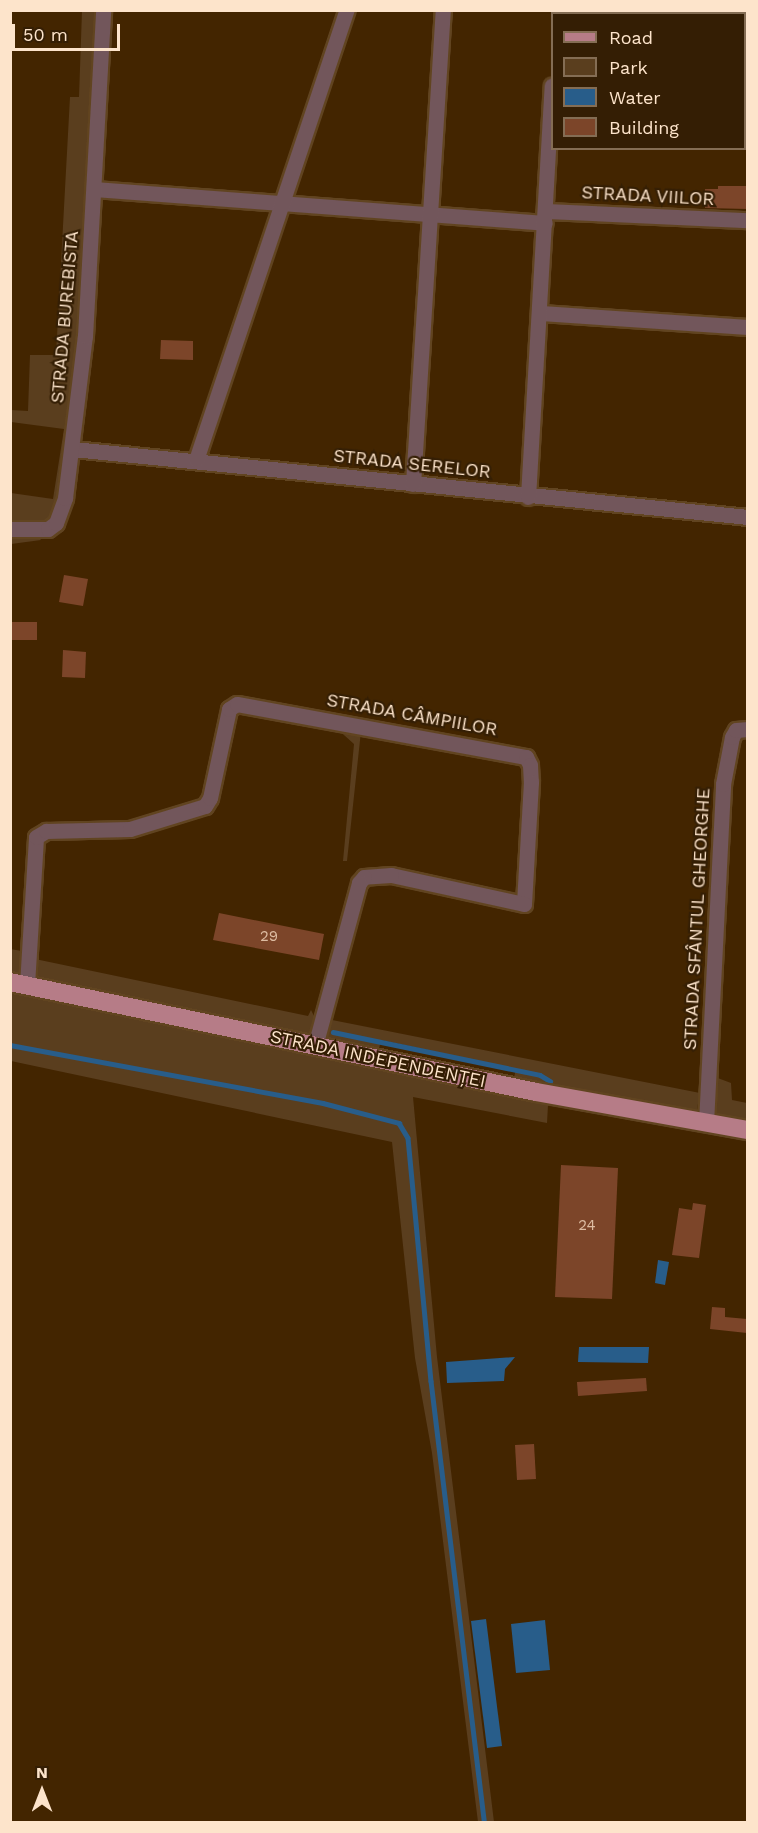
<!DOCTYPE html>
<meta charset="utf-8">
<style>
body{margin:0}
#map{position:relative;width:758px;height:1833px;overflow:hidden;background:#432500;font-family:"Work Sans",sans-serif}
div>[style]{position:absolute}
.green>*{inset:0;background:#5a3e1e}
.water>*{inset:0;background:#285d8a}
.stream>*{height:4.5px;margin:-2.25px;padding:0 2.25px;transform-origin:2.25px;border-radius:2.25px;background:#285d8a}
.building>*{inset:0;background:#7c4529}
.roads{filter:drop-shadow(2px 0 #614420) drop-shadow(-2px 0 #614420) drop-shadow(0 2px #614420) drop-shadow(0 -2px #614420)}
.minor>*{height:15px;margin:-7.5px;padding:0 7.5px;transform-origin:7.5px;border-radius:7.5px;background:#72565b}
.major>*{height:18px;margin:-9px;padding:0 9px;transform-origin:9px;border-radius:9px;background:#b67c87}
span{translate:-50% -50%;white-space:nowrap;text-align:center;line-height:1.15;-webkit-text-stroke:4.5px #341e04;paint-order:stroke}
.number-label{font-size:15px;color:#ddbca2}
.number-label span{-webkit-text-stroke-width:0}
.street-label{font-size:18px;color:#fde4cb}
.frame{position:absolute;inset:0;border:12px solid #fde4cb;pointer-events:none}
.legend{position:absolute;left:551px;top:12px;width:195px;height:138px;box-sizing:border-box;background:#341e04;border:2px solid #846d54;margin:0;padding:8px 10px;list-style:none;font-size:18px;color:#fde4cb}
.legend li{display:flex;align-items:center;gap:12px;height:30px}
.legend b{width:30px;border:2px solid #846d54}
.north{position:absolute;left:12px;top:1761px;width:60px;height:60px;-webkit-text-stroke:4px #341e04;paint-order:stroke;rotate:0deg;font-size:16px;font-weight:700;line-height:24px;text-align:center;color:#fde4cb}
.north::after{content:'';display:block;margin:auto;width:21px;height:27px;background:#fde4cb;clip-path:polygon(50% 0,100% 100%,50% 72%,0 100%)}
.scale{position:absolute;left:12px;top:24px;width:108px;height:27px;box-sizing:border-box;border:3px solid #fde4cb;border-top:0;padding-left:8px;font-size:18px;line-height:21px;white-space:nowrap;color:#fde4cb;-webkit-text-stroke:4px #341e04;paint-order:stroke}
</style>
<div id="map">
<div class="green">
<i style="clip-path:polygon(82px 11px,95px 11px,81px 322px,60px 501px,49px 520px,39px 526px,11px 523px,11px 493px,53px 499px,64px 429px,11px 422px,11px 425px,11px 410px,28px 411px,30px 355px,56px 355px,70px 97px,79px 97px)"></i>
<i style="clip-path:polygon(11px 533px,38px 536px,41px 540px,11px 544px)"></i>
<i style="clip-path:polygon(335px 727px,361px 731px,347px 861px,343px 861px,354px 744px)"></i>
<i style="clip-path:polygon(10px 949px,22px 951px,21px 976px,11px 974px)"></i>
<i style="clip-path:polygon(35px 959px,308px 1016px,311px 1010px,315px 1018px,310px 1038px,35px 979px)"></i>
<i style="clip-path:polygon(11px 990px,548px 1105px,547px 1123px,413px 1097px,437px 1357px,494px 1822px,478px 1822px,432px 1453px,415px 1358px,392px 1142px,11px 1061px)"></i>
<i style="clip-path:polygon(332px 1020px,700px 1093px,696px 1114px,513px 1082px,516px 1069px,381px 1040px,378px 1053px,326px 1041px)"></i>
<i style="clip-path:polygon(715px 1077px,731px 1083px,732px 1100px,747px 1103px,747px 1121px,712px 1116px)"></i>
</div>
<div class="water">
<i style="clip-path:polygon(658px 1260px,669px 1262px,665px 1285px,655px 1283px)"></i>
<i style="clip-path:polygon(579px 1347px,649px 1347px,648px 1363px,578px 1362px)"></i>
<i style="clip-path:polygon(515px 1357px,505px 1369px,504px 1381px,447px 1383px,446px 1362px)"></i>
<i style="clip-path:polygon(486px 1619px,502px 1746px,487px 1748px,471px 1621px)"></i>
<i style="clip-path:polygon(545px 1620px,550px 1670px,516px 1673px,511px 1624px)"></i>
</div>
<div class="stream">
<i style="left:333px;top:1032px;width:211px;rotate:11.7deg"></i>
<i style="left:540px;top:1075px;width:12px;rotate:31deg"></i>
<i style="left:10px;top:1045px;width:318px;rotate:10.5deg"></i>
<i style="left:323px;top:1103px;width:79px;rotate:14.7deg"></i>
<i style="left:399px;top:1123px;width:17px;rotate:59deg"></i>
<i style="left:408px;top:1138px;width:244px;rotate:84.6deg"></i>
<i style="left:431px;top:1381px;width:444px;rotate:83.1deg"></i>
</div>
<div class="building">
<i style="clip-path:polygon(718px 186px,747px 186px,747px 209px,705px 208px,705px 189px,718px 189px)"></i>
<i style="clip-path:polygon(161px 340px,193px 341px,193px 360px,160px 359px)"></i>
<i style="clip-path:polygon(64px 575px,88px 579px,83px 606px,59px 602px)"></i>
<i style="clip-path:polygon(10px 622px,37px 622px,37px 640px,10px 640px)"></i>
<i style="clip-path:polygon(63px 650px,86px 652px,85px 678px,62px 677px)"></i>
<i style="clip-path:polygon(219px 913px,324px 934px,319px 960px,213px 940px)"></i>
<i style="clip-path:polygon(561px 1165px,618px 1168px,612px 1299px,555px 1297px)"></i>
<i style="clip-path:polygon(693px 1203px,706px 1205px,699px 1258px,672px 1255px,679px 1208px,692px 1210px)"></i>
<i style="clip-path:polygon(712px 1307px,725px 1308px,725px 1317px,747px 1319px,747px 1333px,710px 1329px)"></i>
<i style="clip-path:polygon(646px 1378px,647px 1391px,578px 1396px,577px 1382px)"></i>
<i style="clip-path:polygon(534px 1444px,536px 1479px,517px 1480px,515px 1445px)"></i>
</div>
<div class="roads">
<div class="minor">
<i style="left:744px;top:19px;width:4px"></i>
<i style="left:94px;top:189px;width:452px;rotate:4.3deg"></i>
<i style="left:546px;top:211px;width:202px;rotate:2.6deg"></i>
<i style="left:541px;top:313px;width:207px;rotate:3.9deg"></i>
<i style="left:73px;top:449px;width:678px;rotate:5.75deg"></i>
<i style="left:196px;top:460px;width:475px;rotate:-71.5deg"></i>
<i style="left:413px;top:484px;width:475px;rotate:-86.4deg"></i>
<i style="left:528px;top:497px;width:412px;rotate:-86.7deg"></i>
<i style="left:10px;top:529px;width:38px"></i>
<i style="left:48px;top:529px;width:10px;rotate:-37deg"></i>
<i style="left:56px;top:523px;width:27px;rotate:-70deg"></i>
<i style="left:65px;top:498px;width:163px;rotate:-83deg"></i>
<i style="left:85px;top:336px;width:326px;rotate:-86.8deg"></i>
<i style="left:27px;top:985px;width:148px;rotate:-86.5deg"></i>
<i style="left:36px;top:837px;width:12px;rotate:-31deg"></i>
<i style="left:46px;top:831px;width:84px;rotate:-1.4deg"></i>
<i style="left:130px;top:829px;width:78px;rotate:-17deg"></i>
<i style="left:205px;top:806px;width:9px;rotate:-58deg"></i>
<i style="left:210px;top:798px;width:91px;rotate:-77.9deg"></i>
<i style="left:229px;top:709px;width:9px;rotate:-32deg"></i>
<i style="left:237px;top:704px;width:294px;rotate:10.4deg"></i>
<i style="left:526px;top:757px;width:9px;rotate:63deg"></i>
<i style="left:530px;top:765px;width:17px;rotate:87deg"></i>
<i style="left:531px;top:782px;width:122px;rotate:93.3deg"></i>
<i style="left:524px;top:904px;width:136px;rotate:-167.7deg"></i>
<i style="left:391px;top:875px;width:27px;rotate:176deg"></i>
<i style="left:364px;top:877px;width:8px;rotate:130deg"></i>
<i style="left:359px;top:883px;width:169px;rotate:105.1deg"></i>
<i style="left:706px;top:1123px;width:339px;rotate:-87.1deg"></i>
<i style="left:723px;top:784px;width:48px;rotate:-79.2deg"></i>
<i style="left:732px;top:737px;width:8px;rotate:-60deg"></i>
<i style="left:736px;top:730px;width:12px;rotate:-5deg"></i>
</div>
<div class="major">
<i style="left:10px;top:982px;width:537px;rotate:11.81deg"></i>
<i style="left:536px;top:1092px;width:215px;rotate:10.2deg"></i>
</div>
</div>
<div class="number-label">
<span style="left:269px;top:937px">29</span>
<span style="left:587px;top:1226px">24</span>
</div>
<div class="street-label">
<span style="left:648px;top:196px;rotate:3deg">STRADA VIILOR</span>
<span style="left:65px;top:317px;rotate:-85deg">STRADA BUREBISTA</span>
<span style="left:412px;top:464px;rotate:6deg">STRADA SERELOR</span>
<span style="left:412px;top:715px;rotate:10deg">STRADA CÂMPIILOR</span>
<span style="left:697px;top:919px;rotate:-87deg">STRADA SFÂNTUL GHEORGHE</span>
<span style="left:378px;top:1059px;rotate:12deg">STRADA INDEPENDENȚEI</span>
</div>
<div class="frame"></div>
<ul class="legend">
<li><b style="height:8px;background:#b67c87"></b>Road</li>
<li><b style="height:16px;background:#5a3e1e"></b>Park</li>
<li><b style="height:16px;background:#285d8a"></b>Water</li>
<li><b style="height:16px;background:#7c4529"></b>Building</li>
</ul>
<div class="north">N</div>
<div class="scale">50 m</div>
</div>
